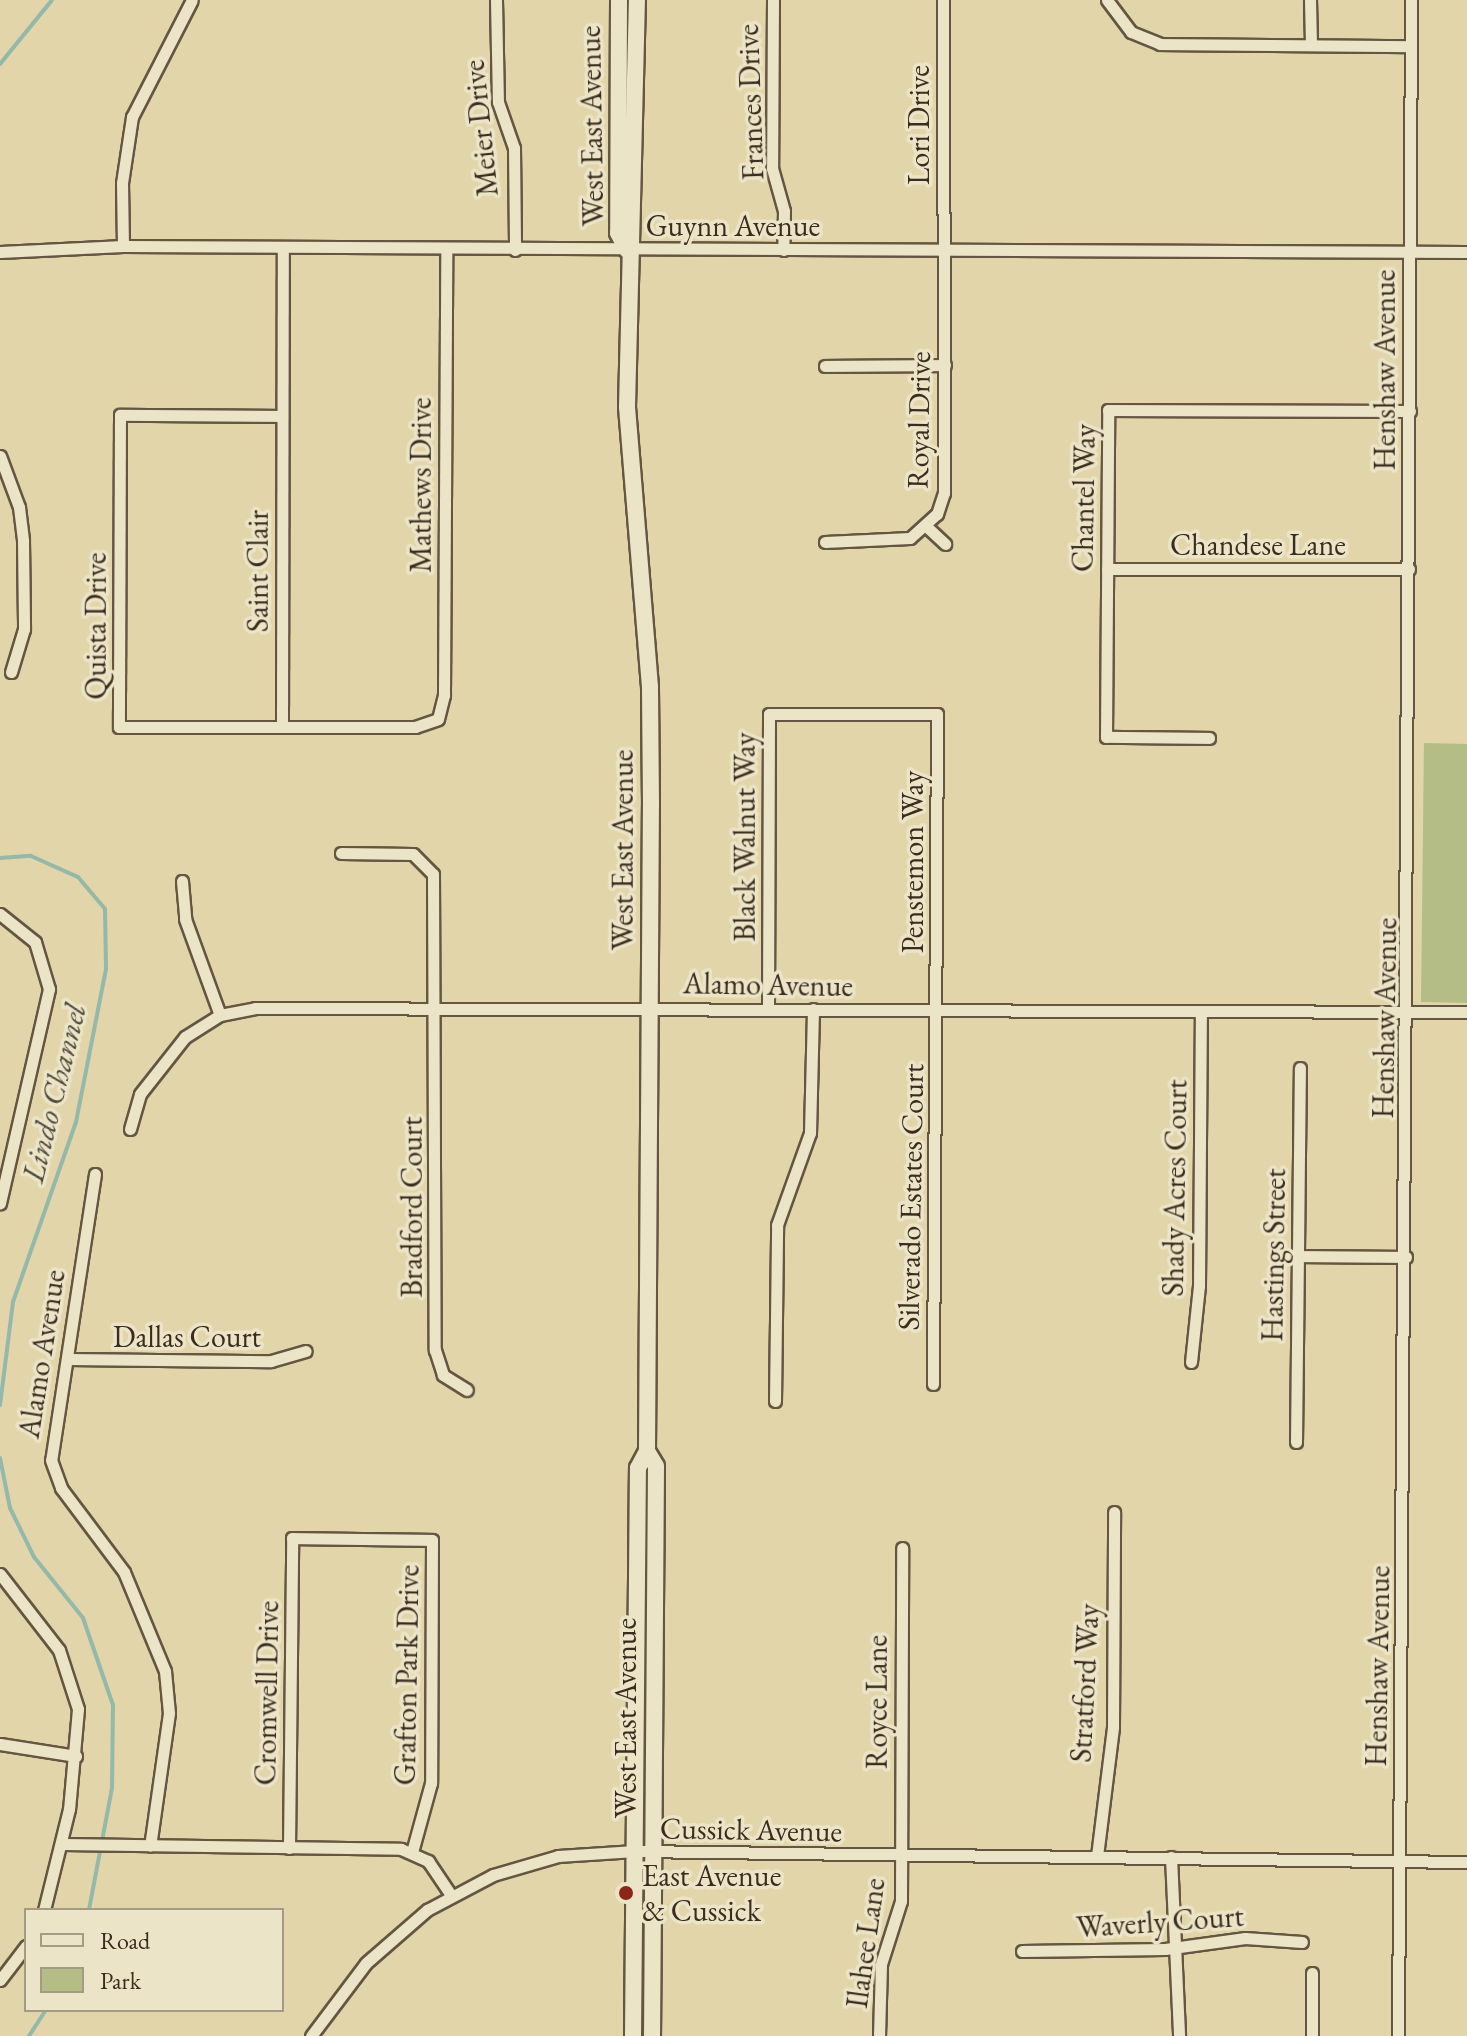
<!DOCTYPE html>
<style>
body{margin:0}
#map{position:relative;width:1467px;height:2036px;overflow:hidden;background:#e1d5a9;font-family:"EB Garamond",serif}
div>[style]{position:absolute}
.green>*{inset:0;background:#b5bd86}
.stream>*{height:4px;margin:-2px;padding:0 2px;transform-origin:2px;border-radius:2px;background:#94b9a9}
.roads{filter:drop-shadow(2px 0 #645641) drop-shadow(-2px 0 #645641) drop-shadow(0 2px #645641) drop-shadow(0 -2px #645641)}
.minor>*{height:11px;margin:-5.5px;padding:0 5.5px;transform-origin:5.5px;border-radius:5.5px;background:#ece4c7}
.secondary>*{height:16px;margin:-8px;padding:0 8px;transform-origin:8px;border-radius:8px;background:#ece4c7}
.dots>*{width:22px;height:22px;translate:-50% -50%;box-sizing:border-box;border:4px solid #ece4c7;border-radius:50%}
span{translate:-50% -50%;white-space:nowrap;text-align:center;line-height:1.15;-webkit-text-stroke:7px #ece4c7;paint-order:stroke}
.street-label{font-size:30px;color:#3b2c1e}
.poi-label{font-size:30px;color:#3b2c1e}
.left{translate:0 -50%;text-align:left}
.water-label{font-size:32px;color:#4d483a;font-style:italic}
.legend{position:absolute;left:24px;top:1908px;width:260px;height:104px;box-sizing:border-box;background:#ece4c7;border:2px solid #a59a83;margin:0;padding:10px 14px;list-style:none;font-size:24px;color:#3b2c1e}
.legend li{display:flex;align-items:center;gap:16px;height:40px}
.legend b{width:40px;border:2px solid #a59a83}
</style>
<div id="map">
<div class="green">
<i style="clip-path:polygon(1424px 743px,1467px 744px,1467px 1003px,1421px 1002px)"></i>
</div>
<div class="stream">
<i style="left:0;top:64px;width:82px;rotate:-50.9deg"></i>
<i style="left:0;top:858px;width:31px;rotate:-4deg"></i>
<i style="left:31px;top:856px;width:51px;rotate:24.1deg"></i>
<i style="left:78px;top:877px;width:42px;rotate:49.8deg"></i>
<i style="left:105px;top:909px;width:60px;rotate:89deg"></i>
<i style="left:106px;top:969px;width:156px;rotate:101.1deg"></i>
<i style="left:76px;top:1122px;width:191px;rotate:109.3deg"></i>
<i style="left:13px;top:1302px;width:104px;rotate:97.2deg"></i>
<i style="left:0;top:1458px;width:51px;rotate:78.7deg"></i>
<i style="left:10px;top:1508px;width:55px;rotate:63.9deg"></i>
<i style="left:34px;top:1557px;width:78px;rotate:51.2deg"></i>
<i style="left:83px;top:1618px;width:92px;rotate:71deg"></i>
<i style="left:113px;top:1705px;width:83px;rotate:90.7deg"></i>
<i style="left:112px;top:1788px;width:124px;rotate:100.7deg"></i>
<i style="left:29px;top:2036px;width:31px;rotate:-57deg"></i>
</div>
<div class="roads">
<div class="minor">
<i style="left:496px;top:0;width:102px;rotate:88.9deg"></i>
<i style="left:498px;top:102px;width:49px;rotate:70.8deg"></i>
<i style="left:514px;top:148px;width:102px;rotate:89.4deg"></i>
<i style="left:773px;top:0;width:168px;rotate:90.3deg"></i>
<i style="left:772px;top:168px;width:45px;rotate:74.4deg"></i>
<i style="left:784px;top:211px;width:39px;rotate:91deg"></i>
<i style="left:1107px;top:0;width:40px;rotate:53deg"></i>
<i style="left:1131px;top:32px;width:31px;rotate:22deg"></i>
<i style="left:1160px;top:44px;width:250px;rotate:0.5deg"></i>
<i style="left:1310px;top:0;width:45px;rotate:88.7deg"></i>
<i style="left:123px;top:246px;width:63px;rotate:-90.9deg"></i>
<i style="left:122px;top:183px;width:67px;rotate:-81.4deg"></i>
<i style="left:132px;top:117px;width:131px;rotate:-62.9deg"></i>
<i style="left:0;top:252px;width:123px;rotate:-2.8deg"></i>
<i style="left:123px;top:246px;width:1344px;rotate:0.26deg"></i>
<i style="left:825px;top:366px;width:120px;rotate:-0.5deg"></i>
<i style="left:282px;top:416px;width:162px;rotate:-179.6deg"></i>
<i style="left:120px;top:415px;width:312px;rotate:90.2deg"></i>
<i style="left:119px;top:727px;width:296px"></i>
<i style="left:415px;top:727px;width:24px;rotate:-19deg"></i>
<i style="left:438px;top:719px;width:25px;rotate:-76deg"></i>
<i style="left:444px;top:695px;width:446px;rotate:-89.7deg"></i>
<i style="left:0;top:456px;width:54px;rotate:69.6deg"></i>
<i style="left:19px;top:507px;width:34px;rotate:83deg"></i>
<i style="left:23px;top:541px;width:88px;rotate:89.3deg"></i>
<i style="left:24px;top:629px;width:45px;rotate:106.8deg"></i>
<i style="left:927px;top:527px;width:25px;rotate:43deg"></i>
<i style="left:825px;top:542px;width:85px;rotate:-2.7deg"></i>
<i style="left:910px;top:538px;width:36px;rotate:-42deg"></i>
<i style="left:937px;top:514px;width:22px;rotate:-72deg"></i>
<i style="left:944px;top:493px;width:493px;rotate:-90.1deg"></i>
<i style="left:1107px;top:569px;width:302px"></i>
<i style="left:282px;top:726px;width:478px;rotate:-89.9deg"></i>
<i style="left:1209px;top:738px;width:103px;rotate:-179.4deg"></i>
<i style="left:1106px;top:737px;width:327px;rotate:-89.6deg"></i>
<i style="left:1108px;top:410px;width:302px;rotate:0.2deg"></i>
<i style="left:341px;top:853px;width:72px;rotate:0.8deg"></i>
<i style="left:413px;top:854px;width:28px;rotate:45deg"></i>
<i style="left:433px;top:874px;width:476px;rotate:89.8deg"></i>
<i style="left:435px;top:1350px;width:26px;rotate:72deg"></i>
<i style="left:443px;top:1375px;width:28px;rotate:32deg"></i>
<i style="left:182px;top:881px;width:38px;rotate:85deg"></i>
<i style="left:185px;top:919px;width:102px;rotate:70deg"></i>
<i style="left:0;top:914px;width:45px;rotate:38.7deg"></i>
<i style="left:35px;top:942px;width:49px;rotate:73.4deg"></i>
<i style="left:49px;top:989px;width:220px;rotate:102.9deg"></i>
<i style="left:768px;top:1008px;width:294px;rotate:-89.8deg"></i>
<i style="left:769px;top:714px;width:168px"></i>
<i style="left:937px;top:714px;width:670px;rotate:90.34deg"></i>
<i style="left:130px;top:1129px;width:36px;rotate:-74deg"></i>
<i style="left:140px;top:1094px;width:73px;rotate:-51.7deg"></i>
<i style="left:185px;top:1037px;width:41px;rotate:-32.2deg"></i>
<i style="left:220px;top:1015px;width:36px;rotate:-11deg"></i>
<i style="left:255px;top:1008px;width:1212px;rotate:0.19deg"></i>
<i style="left:95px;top:1174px;width:289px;rotate:98.7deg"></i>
<i style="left:51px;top:1460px;width:30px;rotate:70deg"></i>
<i style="left:61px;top:1488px;width:105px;rotate:53.1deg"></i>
<i style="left:124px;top:1572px;width:107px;rotate:67.5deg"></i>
<i style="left:165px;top:1671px;width:42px;rotate:84.6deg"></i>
<i style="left:169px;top:1713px;width:134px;rotate:98.1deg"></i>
<i style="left:1298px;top:1256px;width:108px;rotate:0.5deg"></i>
<i style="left:68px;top:1359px;width:203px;rotate:0.6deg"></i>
<i style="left:271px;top:1361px;width:36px;rotate:-16deg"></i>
<i style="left:1191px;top:1362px;width:76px;rotate:-84deg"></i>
<i style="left:1199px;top:1286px;width:271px;rotate:-89.6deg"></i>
<i style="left:775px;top:1401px;width:176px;rotate:-89.3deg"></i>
<i style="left:777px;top:1225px;width:98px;rotate:-70.3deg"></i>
<i style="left:810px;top:1133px;width:124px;rotate:-88.6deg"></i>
<i style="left:1296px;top:1442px;width:374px;rotate:-89.4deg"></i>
<i style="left:0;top:1574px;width:96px;rotate:52.2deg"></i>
<i style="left:59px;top:1650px;width:62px;rotate:72.1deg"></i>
<i style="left:78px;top:1709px;width:100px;rotate:95.1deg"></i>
<i style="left:69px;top:1809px;width:104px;rotate:103.9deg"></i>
<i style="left:0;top:1744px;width:77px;rotate:9deg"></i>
<i style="left:63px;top:1844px;width:338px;rotate:0.8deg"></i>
<i style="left:401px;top:1849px;width:30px;rotate:24deg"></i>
<i style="left:428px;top:1861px;width:40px;rotate:56deg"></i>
<i style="left:289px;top:1848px;width:310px;rotate:-89.4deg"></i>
<i style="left:292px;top:1538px;width:140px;rotate:0.8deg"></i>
<i style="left:432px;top:1540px;width:243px;rotate:90.2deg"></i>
<i style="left:431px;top:1783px;width:72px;rotate:105.4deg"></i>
<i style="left:1097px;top:1856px;width:130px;rotate:-82.9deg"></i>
<i style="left:1113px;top:1727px;width:215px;rotate:-89.7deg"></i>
<i style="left:1171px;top:1857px;width:179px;rotate:87.4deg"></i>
<i style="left:1022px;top:1951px;width:143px;rotate:-0.8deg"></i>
<i style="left:1165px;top:1949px;width:81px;rotate:-7.8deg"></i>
<i style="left:1245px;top:1938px;width:57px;rotate:4deg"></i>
<i style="left:1312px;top:1973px;width:63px;rotate:90deg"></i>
<i style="left:0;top:1980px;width:43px;rotate:-52.6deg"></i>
<i style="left:311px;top:2036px;width:91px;rotate:-53deg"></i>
<i style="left:366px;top:1963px;width:81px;rotate:-41deg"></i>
<i style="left:427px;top:1910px;width:75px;rotate:-27.9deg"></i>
<i style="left:493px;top:1875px;width:68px;rotate:-16.3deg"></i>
<i style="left:558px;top:1856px;width:77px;rotate:-3.7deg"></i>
<i style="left:635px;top:1851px;width:832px;rotate:0.76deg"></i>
<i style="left:879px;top:2036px;width:72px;rotate:-88.4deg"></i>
<i style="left:881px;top:1964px;width:66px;rotate:-72.4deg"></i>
<i style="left:901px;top:1901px;width:353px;rotate:-89.8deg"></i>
<i style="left:1398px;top:2036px;width:2036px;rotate:-89.63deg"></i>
</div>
<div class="secondary">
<i style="left:619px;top:0;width:233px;rotate:90.2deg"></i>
<i style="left:618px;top:233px;width:19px;rotate:62deg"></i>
<i style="left:647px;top:1451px;width:17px;rotate:59deg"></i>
<i style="left:656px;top:1466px;width:570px;rotate:90.4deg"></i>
<i style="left:633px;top:2036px;width:568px;rotate:-89.5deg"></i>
<i style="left:638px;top:1468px;width:19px;rotate:-62deg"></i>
<i style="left:647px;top:1451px;width:647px;rotate:-89.65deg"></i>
<i style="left:651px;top:804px;width:117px;rotate:-90.5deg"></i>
<i style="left:650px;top:687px;width:281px;rotate:-94.7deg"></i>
<i style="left:627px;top:407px;width:407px;rotate:-88.6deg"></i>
</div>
</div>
<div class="dots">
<i style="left:626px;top:1893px;background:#8f2418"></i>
</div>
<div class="street-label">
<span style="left:751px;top:102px;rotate:-92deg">Frances Drive</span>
<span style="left:919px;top:125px;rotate:-90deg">Lori Drive</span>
<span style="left:592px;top:126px;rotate:-91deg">West East Avenue</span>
<span style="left:481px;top:128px;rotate:-96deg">Meier Drive</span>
<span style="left:733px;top:226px">Guynn Avenue</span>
<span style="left:1385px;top:370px;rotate:-90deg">Henshaw Avenue</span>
<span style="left:919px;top:420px;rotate:-89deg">Royal Drive</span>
<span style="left:421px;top:485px;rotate:-90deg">Mathews Drive</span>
<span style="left:1084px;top:498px;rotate:-89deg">Chantel Way</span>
<span style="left:1258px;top:545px">Chandese Lane</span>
<span style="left:258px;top:571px;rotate:-90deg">Saint Clair</span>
<span style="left:96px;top:626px;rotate:-90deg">Quista Drive</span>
<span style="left:745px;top:837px;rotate:-90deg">Black Walnut Way</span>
<span style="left:623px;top:850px;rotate:-90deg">West East Avenue</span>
<span style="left:913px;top:862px;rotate:-90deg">Penstemon Way</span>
<span style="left:768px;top:985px;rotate:1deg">Alamo Avenue</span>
<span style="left:1385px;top:1018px;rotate:-89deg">Henshaw Avenue</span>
<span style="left:1175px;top:1188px;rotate:-89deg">Shady Acres Court</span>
<span style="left:911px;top:1197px;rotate:-89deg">Silverado Estates Court</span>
<span style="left:412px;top:1207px;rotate:-90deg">Bradford Court</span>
<span style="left:1274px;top:1255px;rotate:-89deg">Hastings Street</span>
<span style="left:187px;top:1337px">Dallas Court</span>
<span style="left:42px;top:1354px;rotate:-81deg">Alamo Avenue</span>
<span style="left:1378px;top:1666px;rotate:-89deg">Henshaw Avenue</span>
<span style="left:407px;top:1675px;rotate:-89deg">Grafton Park Drive</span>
<span style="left:1085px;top:1683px;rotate:-87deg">Stratford Way</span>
<span style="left:267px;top:1693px;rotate:-89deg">Cromwell Drive</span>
<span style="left:877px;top:1702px;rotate:-90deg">Royce Lane</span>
<span style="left:626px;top:1718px;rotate:-90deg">West East Avenue</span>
<span style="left:751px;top:1830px;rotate:1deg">Cussick Avenue</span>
<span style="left:1160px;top:1922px;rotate:-4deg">Waverly Court</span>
<span style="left:866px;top:1943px;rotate:-82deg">Ilahee Lane</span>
</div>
<div class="poi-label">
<span class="left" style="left:642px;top:1893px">East Avenue<br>&amp; Cussick</span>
</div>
<div class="water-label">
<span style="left:54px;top:1093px;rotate:-76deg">Lindo Channel</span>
</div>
<ul class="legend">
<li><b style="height:10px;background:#ece4c7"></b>Road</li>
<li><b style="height:22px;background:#b5bd86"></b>Park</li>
</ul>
</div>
